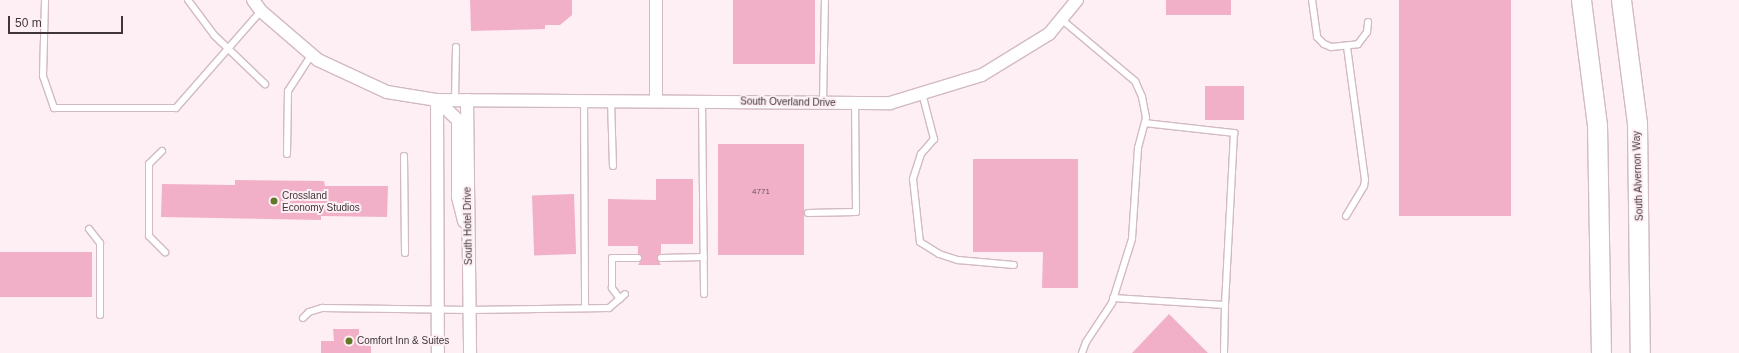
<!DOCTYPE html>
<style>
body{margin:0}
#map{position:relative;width:1739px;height:353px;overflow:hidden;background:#feeff4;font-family:Arial,sans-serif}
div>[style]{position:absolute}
.building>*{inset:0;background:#f2b0c8;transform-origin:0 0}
.roads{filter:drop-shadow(1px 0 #d2bac2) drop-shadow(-1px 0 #d2bac2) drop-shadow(0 1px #d2bac2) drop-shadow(0 -1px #d2bac2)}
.lane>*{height:6px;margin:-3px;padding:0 3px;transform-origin:3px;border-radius:3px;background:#fff}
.street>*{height:12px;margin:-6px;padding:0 6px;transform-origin:6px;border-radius:6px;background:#fff}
.primary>*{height:19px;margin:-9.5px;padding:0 9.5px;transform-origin:9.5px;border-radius:9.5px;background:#fff}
.dots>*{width:11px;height:11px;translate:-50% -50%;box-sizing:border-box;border:2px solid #feeff4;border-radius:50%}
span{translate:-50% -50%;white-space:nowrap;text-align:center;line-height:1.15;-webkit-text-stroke:4px #feeff4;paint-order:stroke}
.number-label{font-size:8px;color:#6c545d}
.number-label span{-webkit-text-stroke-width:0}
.street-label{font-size:10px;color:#403639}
.poi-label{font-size:10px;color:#403639}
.left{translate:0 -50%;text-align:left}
.scale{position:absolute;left:8px;top:16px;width:115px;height:18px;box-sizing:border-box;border:2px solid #403639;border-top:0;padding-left:5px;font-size:12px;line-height:14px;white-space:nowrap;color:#403639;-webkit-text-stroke:3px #feeff4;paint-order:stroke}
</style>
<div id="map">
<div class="building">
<div style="clip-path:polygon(470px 0,572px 0,572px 15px,560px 25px,545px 25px,545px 29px,471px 31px)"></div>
<div style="left:733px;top:0;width:82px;height:64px"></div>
<div style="left:1166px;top:0;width:65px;height:15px"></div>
<div style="left:1399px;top:0;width:112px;height:216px"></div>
<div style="left:1205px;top:86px;width:39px;height:34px"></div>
<div style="left:804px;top:144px;width:111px;height:86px;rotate:90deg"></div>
<div style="clip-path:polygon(973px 159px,1078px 159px,1078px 288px,1042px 288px,1043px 252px,973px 252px)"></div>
<div style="clip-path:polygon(656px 179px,693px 179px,693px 244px,661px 244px,661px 253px,657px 258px,661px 265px,638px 265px,642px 258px,638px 254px,638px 246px,608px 246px,608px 199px,656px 200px)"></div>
<div style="clip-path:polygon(235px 180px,324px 181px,325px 186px,388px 186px,387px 217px,321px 216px,321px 220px,161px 217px,162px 184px,235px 185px)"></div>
<div style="left:574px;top:194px;width:60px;height:42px;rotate:88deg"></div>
<div style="left:0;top:252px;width:92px;height:45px"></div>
<div style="clip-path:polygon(1169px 314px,1208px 353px,1132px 353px)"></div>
<div style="clip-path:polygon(333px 329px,359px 329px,359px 338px,371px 338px,371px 353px,321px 353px,321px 341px,334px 341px)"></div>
</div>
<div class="roads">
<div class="lane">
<div style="left:45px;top:0;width:76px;rotate:91.5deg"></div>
<div style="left:43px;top:76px;width:34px;rotate:71deg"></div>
<div style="left:54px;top:108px;width:122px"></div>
<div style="left:176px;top:108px;width:129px;rotate:-48.8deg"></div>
<div style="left:188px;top:0;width:44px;rotate:53.4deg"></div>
<div style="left:214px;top:35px;width:71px;rotate:43.9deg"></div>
<div style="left:1312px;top:0;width:37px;rotate:82deg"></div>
<div style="left:1317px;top:37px;width:10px;rotate:45deg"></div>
<div style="left:1324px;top:44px;width:8px;rotate:23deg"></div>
<div style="left:1331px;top:47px;width:27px;rotate:-6deg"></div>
<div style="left:1358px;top:44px;width:15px;rotate:-53deg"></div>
<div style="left:1367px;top:32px;width:10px;rotate:-84deg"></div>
<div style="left:1061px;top:19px;width:97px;rotate:40deg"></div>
<div style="left:1135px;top:81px;width:17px;rotate:66deg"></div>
<div style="left:1142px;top:97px;width:21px;rotate:79deg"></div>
<div style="left:1146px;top:118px;width:31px;rotate:105deg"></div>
<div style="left:1138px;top:148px;width:91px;rotate:93.8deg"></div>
<div style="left:1132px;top:239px;width:67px;rotate:107.4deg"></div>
<div style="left:1112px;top:303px;width:47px;rotate:123.7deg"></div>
<div style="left:1086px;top:342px;width:12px;rotate:110deg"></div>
<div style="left:922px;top:93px;width:48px;rotate:75.4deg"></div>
<div style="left:934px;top:139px;width:20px;rotate:131deg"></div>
<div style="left:921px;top:154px;width:26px;rotate:108deg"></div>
<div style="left:913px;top:179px;width:63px;rotate:83.7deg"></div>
<div style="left:920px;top:242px;width:22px;rotate:32deg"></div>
<div style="left:939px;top:254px;width:20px;rotate:18deg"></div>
<div style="left:958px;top:260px;width:56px;rotate:5.1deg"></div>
<div style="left:455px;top:100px;width:53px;rotate:-88.9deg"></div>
<div style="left:584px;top:100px;width:208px;rotate:89.7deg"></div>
<div style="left:611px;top:100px;width:66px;rotate:88.3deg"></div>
<div style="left:702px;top:100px;width:194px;rotate:89.4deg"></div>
<div style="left:823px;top:102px;width:102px;rotate:-88.9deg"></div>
<div style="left:1145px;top:123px;width:90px;rotate:6.4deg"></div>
<div style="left:1234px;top:133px;width:172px;rotate:93deg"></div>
<div style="left:162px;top:151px;width:18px;rotate:135deg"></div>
<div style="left:149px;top:164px;width:72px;rotate:90deg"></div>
<div style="left:149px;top:236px;width:23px;rotate:45deg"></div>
<div style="left:287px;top:154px;width:63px;rotate:-89.1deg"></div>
<div style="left:288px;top:91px;width:44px;rotate:-57deg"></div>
<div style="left:404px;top:156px;width:97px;rotate:89.4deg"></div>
<div style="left:808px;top:213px;width:48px;rotate:-1.2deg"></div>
<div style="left:856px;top:212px;width:109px;rotate:-90.5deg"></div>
<div style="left:1346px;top:216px;width:35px;rotate:-59deg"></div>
<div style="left:1364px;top:186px;width:6px;rotate:-81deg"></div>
<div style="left:1365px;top:180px;width:135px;rotate:-97.7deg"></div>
<div style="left:89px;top:229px;width:18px;rotate:52deg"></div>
<div style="left:100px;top:243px;width:72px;rotate:90deg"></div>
<div style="left:661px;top:258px;width:43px;rotate:-1.3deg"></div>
<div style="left:1113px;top:298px;width:112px;rotate:3.6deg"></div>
<div style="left:1225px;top:305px;width:48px;rotate:91.2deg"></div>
<div style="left:620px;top:299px;width:14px;rotate:-126deg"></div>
<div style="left:612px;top:288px;width:30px;rotate:-90deg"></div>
<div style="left:612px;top:258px;width:26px"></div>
<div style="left:303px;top:318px;width:8px;rotate:-45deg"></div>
<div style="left:309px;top:312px;width:14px;rotate:-17deg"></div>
<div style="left:322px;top:308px;width:147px;rotate:0.8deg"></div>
<div style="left:469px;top:310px;width:140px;rotate:-0.8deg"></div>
<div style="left:609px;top:308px;width:21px;rotate:-41deg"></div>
</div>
<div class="street">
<div style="left:253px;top:0;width:14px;rotate:54deg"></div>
<div style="left:261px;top:11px;width:75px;rotate:40.7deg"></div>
<div style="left:318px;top:60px;width:76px;rotate:24.9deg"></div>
<div style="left:387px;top:92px;width:51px;rotate:9.1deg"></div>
<div style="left:437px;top:100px;width:453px;rotate:0.4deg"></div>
<div style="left:890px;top:103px;width:96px;rotate:-16.9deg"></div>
<div style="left:982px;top:75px;width:79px;rotate:-31.5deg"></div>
<div style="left:1049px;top:34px;width:44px;rotate:-50.5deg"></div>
<div style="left:656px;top:0;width:100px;rotate:90deg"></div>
<div style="left:437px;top:100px;width:253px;rotate:89.8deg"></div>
<div style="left:437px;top:100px;width:29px;rotate:44deg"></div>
<div style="left:458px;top:120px;width:77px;rotate:90deg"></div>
<div style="left:458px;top:197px;width:25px;rotate:76deg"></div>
<div style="left:467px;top:100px;width:253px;rotate:89.3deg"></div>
</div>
<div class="primary">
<div style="left:1581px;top:0;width:126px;rotate:82.7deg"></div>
<div style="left:1597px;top:125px;width:228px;rotate:89deg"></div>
<div style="left:1621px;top:0;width:124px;rotate:82.6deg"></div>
<div style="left:1637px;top:123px;width:230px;rotate:89.3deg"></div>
</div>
</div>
<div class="dots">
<div style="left:274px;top:201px;background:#627828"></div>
<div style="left:349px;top:341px;background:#627828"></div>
</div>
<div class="number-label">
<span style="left:761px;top:192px">4771</span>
</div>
<div class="street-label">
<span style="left:788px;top:102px;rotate:1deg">South Overland Drive</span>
<span style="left:1638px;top:176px;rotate:-92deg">South Alvernon Way</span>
<span style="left:468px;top:226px;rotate:-91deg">South Hotel Drive</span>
</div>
<div class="poi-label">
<span class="left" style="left:282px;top:201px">Crossland<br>Economy Studios</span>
<span class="left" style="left:357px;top:341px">Comfort Inn &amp; Suites</span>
</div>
<div class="scale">50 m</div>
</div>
